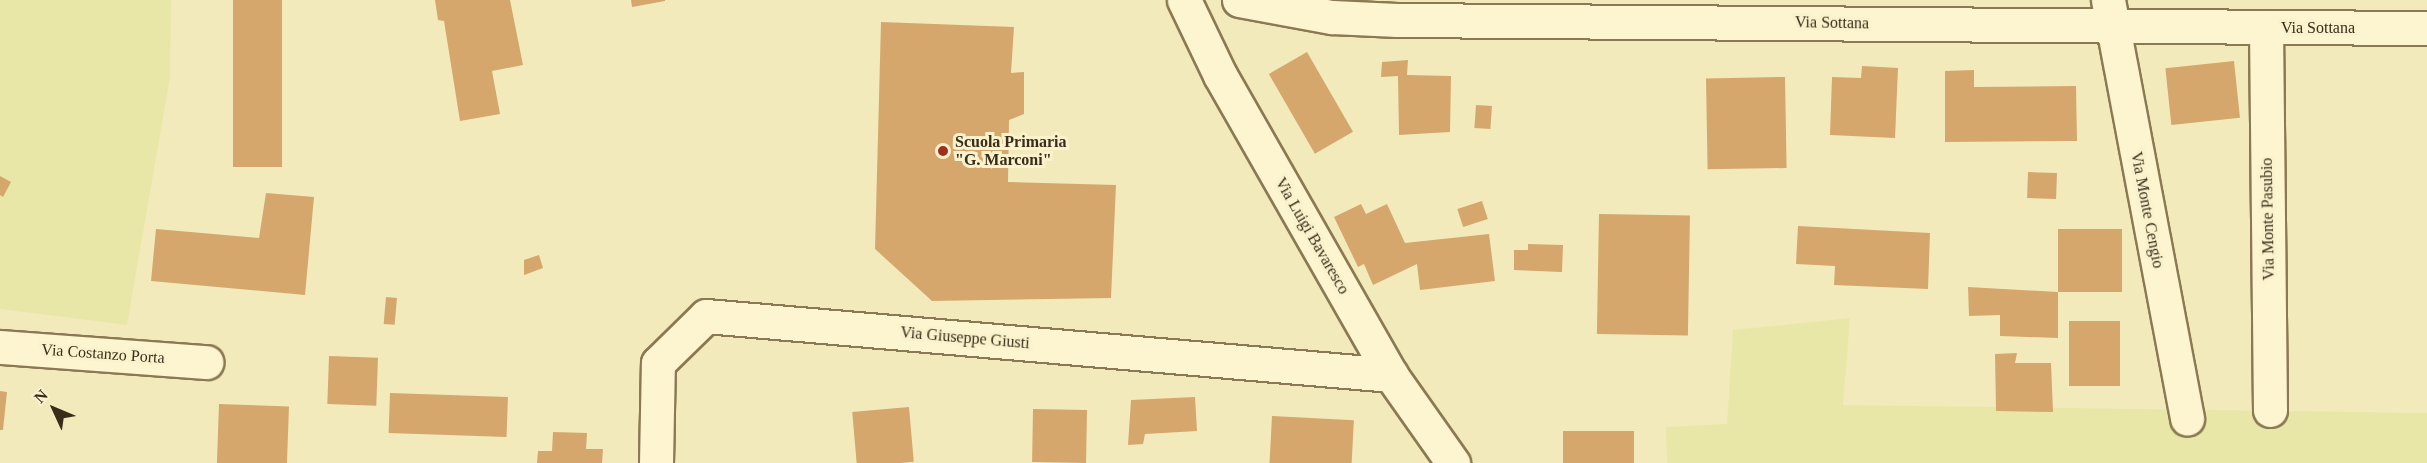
<!DOCTYPE html>
<style>
body{margin:0}
#map{position:relative;width:2427px;height:463px;overflow:hidden;background:#f2eabb;font-family:"Times New Roman",serif}
div>[style]{position:absolute}
.farmland>*{inset:0;background:#e9e7a8}
.building>*{inset:0;background:#d5a76d;transform-origin:0 0}
.roads{filter:drop-shadow(2px 0 #8b7953) drop-shadow(-2px 0 #8b7953) drop-shadow(0 2px #8b7953) drop-shadow(0 -2px #8b7953)}
.minor>*{height:33px;margin:-16.5px;padding:0 16.5px;transform-origin:16.5px;border-radius:16.5px;background:#fcf5cf}
.dots>*{width:16px;height:16px;translate:-50% -50%;box-sizing:border-box;border:3px solid #f9f2cc;border-radius:50%}
span{translate:-50% -50%;white-space:nowrap;text-align:center;line-height:1.15;-webkit-text-stroke:6px #f9f2cc;paint-order:stroke}
.street-label{font-size:16px;color:#392d1a}
.poi-label{font-size:16px;color:#392d1a;font-weight:700}
.left{translate:0 -50%;text-align:left}
.north{position:absolute;left:24px;top:379px;width:60px;height:60px;-webkit-text-stroke:4px #f9f2cc;paint-order:stroke;rotate:314deg;font-size:16px;font-weight:700;line-height:24px;text-align:center;color:#392d1a}
.north::after{content:'';display:block;margin:auto;width:21px;height:27px;background:#392d1a;clip-path:polygon(50% 0,100% 100%,50% 72%,0 100%)}
</style>
<div id="map">
<div class="farmland">
<div style="clip-path:polygon(0 0,171px 0,170px 77px,127px 325px,0 309px)"></div>
<div style="clip-path:polygon(1850px 318px,1843px 405px,2427px 413px,2427px 463px,1667px 463px,1666px 427px,1727px 424px,1733px 330px)"></div>
</div>
<div class="building">
<div style="left:233px;top:0;width:49px;height:167px"></div>
<div style="clip-path:polygon(435px 0,510px 0,523px 65px,492px 71px,500px 114px,460px 121px,444px 21px,438px 20px)"></div>
<div style="clip-path:polygon(631px 0,665px 0,665px 1px,632px 7px)"></div>
<div style="clip-path:polygon(881px 22px,1014px 27px,1011px 73px,1024px 72px,1024px 114px,1009px 120px,1008px 182px,1116px 185px,1111px 298px,932px 301px,875px 249px)"></div>
<div style="left:1307px;top:52px;width:92px;height:44px;rotate:60deg"></div>
<div style="clip-path:polygon(1408px 60px,1407px 75px,1451px 76px,1450px 132px,1399px 135px,1398px 76px,1381px 77px,1382px 62px)"></div>
<div style="left:2234px;top:61px;width:57px;height:69px;rotate:84deg"></div>
<div style="clip-path:polygon(1862px 66px,1898px 68px,1895px 138px,1830px 135px,1832px 77px,1861px 78px)"></div>
<div style="clip-path:polygon(1974px 70px,1974px 87px,2076px 86px,2077px 141px,1945px 142px,1945px 71px)"></div>
<div style="left:1785px;top:77px;width:91px;height:79px;rotate:89deg"></div>
<div style="left:1476px;top:105px;width:16px;height:23px;rotate:4deg"></div>
<div style="left:2028px;top:172px;width:29px;height:26px;rotate:2deg"></div>
<div style="clip-path:polygon(0 176px,11px 182px,3px 197px,0 195px)"></div>
<div style="clip-path:polygon(266px 193px,314px 197px,305px 295px,151px 281px,156px 229px,259px 238px)"></div>
<div style="left:1482px;top:201px;width:19px;height:26px;rotate:72deg"></div>
<div style="clip-path:polygon(1361px 204px,1366px 214px,1387px 204px,1405px 243px,1489px 234px,1495px 281px,1420px 290px,1417px 264px,1373px 285px,1364px 264px,1358px 267px,1334px 217px)"></div>
<div style="left:1599px;top:214px;width:91px;height:120px;rotate:1deg"></div>
<div style="clip-path:polygon(1798px 226px,1930px 233px,1928px 289px,1834px 285px,1835px 266px,1796px 264px)"></div>
<div style="left:2058px;top:229px;width:64px;height:63px"></div>
<div style="clip-path:polygon(1528px 244px,1563px 245px,1562px 272px,1514px 270px,1514px 250px,1528px 250px)"></div>
<div style="clip-path:polygon(539px 255px,543px 268px,524px 275px,524px 260px)"></div>
<div style="clip-path:polygon(1968px 287px,2058px 292px,2058px 338px,2000px 336px,2000px 315px,1969px 316px)"></div>
<div style="left:386px;top:297px;width:11px;height:27px;rotate:5deg"></div>
<div style="left:2069px;top:321px;width:51px;height:65px"></div>
<div style="clip-path:polygon(2017px 353px,2015px 363px,2051px 363px,2053px 412px,1996px 411px,1995px 354px)"></div>
<div style="left:329px;top:356px;width:49px;height:48px;rotate:2deg"></div>
<div style="clip-path:polygon(0 391px,7px 392px,3px 430px,0 430px)"></div>
<div style="left:390px;top:393px;width:118px;height:40px;rotate:2deg"></div>
<div style="clip-path:polygon(1195px 397px,1197px 431px,1145px 434px,1143px 444px,1128px 445px,1131px 400px)"></div>
<div style="left:219px;top:404px;width:70px;height:59px;rotate:2deg"></div>
<div style="left:909px;top:407px;width:55px;height:57px;rotate:85deg"></div>
<div style="left:1087px;top:410px;width:53px;height:54px;rotate:91deg"></div>
<div style="left:1272px;top:416px;width:82px;height:47px;rotate:3deg"></div>
<div style="left:1563px;top:431px;width:71px;height:32px"></div>
<div style="clip-path:polygon(553px 432px,587px 433px,586px 449px,603px 449px,602px 463px,537px 463px,538px 451px,552px 451px)"></div>
</div>
<div class="roads">
<div class="minor">
<div style="left:1184px;top:0;width:83px;rotate:64.4deg"></div>
<div style="left:1220px;top:75px;width:345px;rotate:60.3deg"></div>
<div style="left:1391px;top:375px;width:108px;rotate:54.8deg"></div>
<div style="left:1239px;top:0;width:95px;rotate:10.4deg"></div>
<div style="left:1332px;top:17px;width:65px;rotate:2.6deg"></div>
<div style="left:1397px;top:20px;width:1030px;rotate:0.45deg"></div>
<div style="left:2108px;top:0;width:426px;rotate:79.3deg"></div>
<div style="left:2266px;top:28px;width:382px;rotate:89.4deg"></div>
<div style="left:0;top:347px;width:207px;rotate:4.2deg"></div>
<div style="left:656px;top:463px;width:100px;rotate:-88.9deg"></div>
<div style="left:658px;top:363px;width:67px;rotate:-44.4deg"></div>
<div style="left:706px;top:316px;width:688px;rotate:4.92deg"></div>
</div>
</div>
<div class="dots">
<div style="left:943px;top:151px;background:#a12f1d"></div>
</div>
<div class="street-label">
<span style="left:1832px;top:23px;rotate:1deg">Via Sottana</span>
<span style="left:2318px;top:28px">Via Sottana</span>
<span style="left:2147px;top:210px;rotate:79deg">Via Monte Cengio</span>
<span style="left:2268px;top:219px;rotate:-91deg">Via Monte Pasubio</span>
<span style="left:1312px;top:236px;rotate:60deg">Via Luigi Bavaresco</span>
<span style="left:965px;top:338px;rotate:5deg">Via Giuseppe Giusti</span>
<span style="left:103px;top:354px;rotate:4deg">Via Costanzo Porta</span>
</div>
<div class="poi-label">
<span class="left" style="left:955px;top:151px">Scuola Primaria<br>"G. Marconi"</span>
</div>
<div class="north">N</div>
</div>
